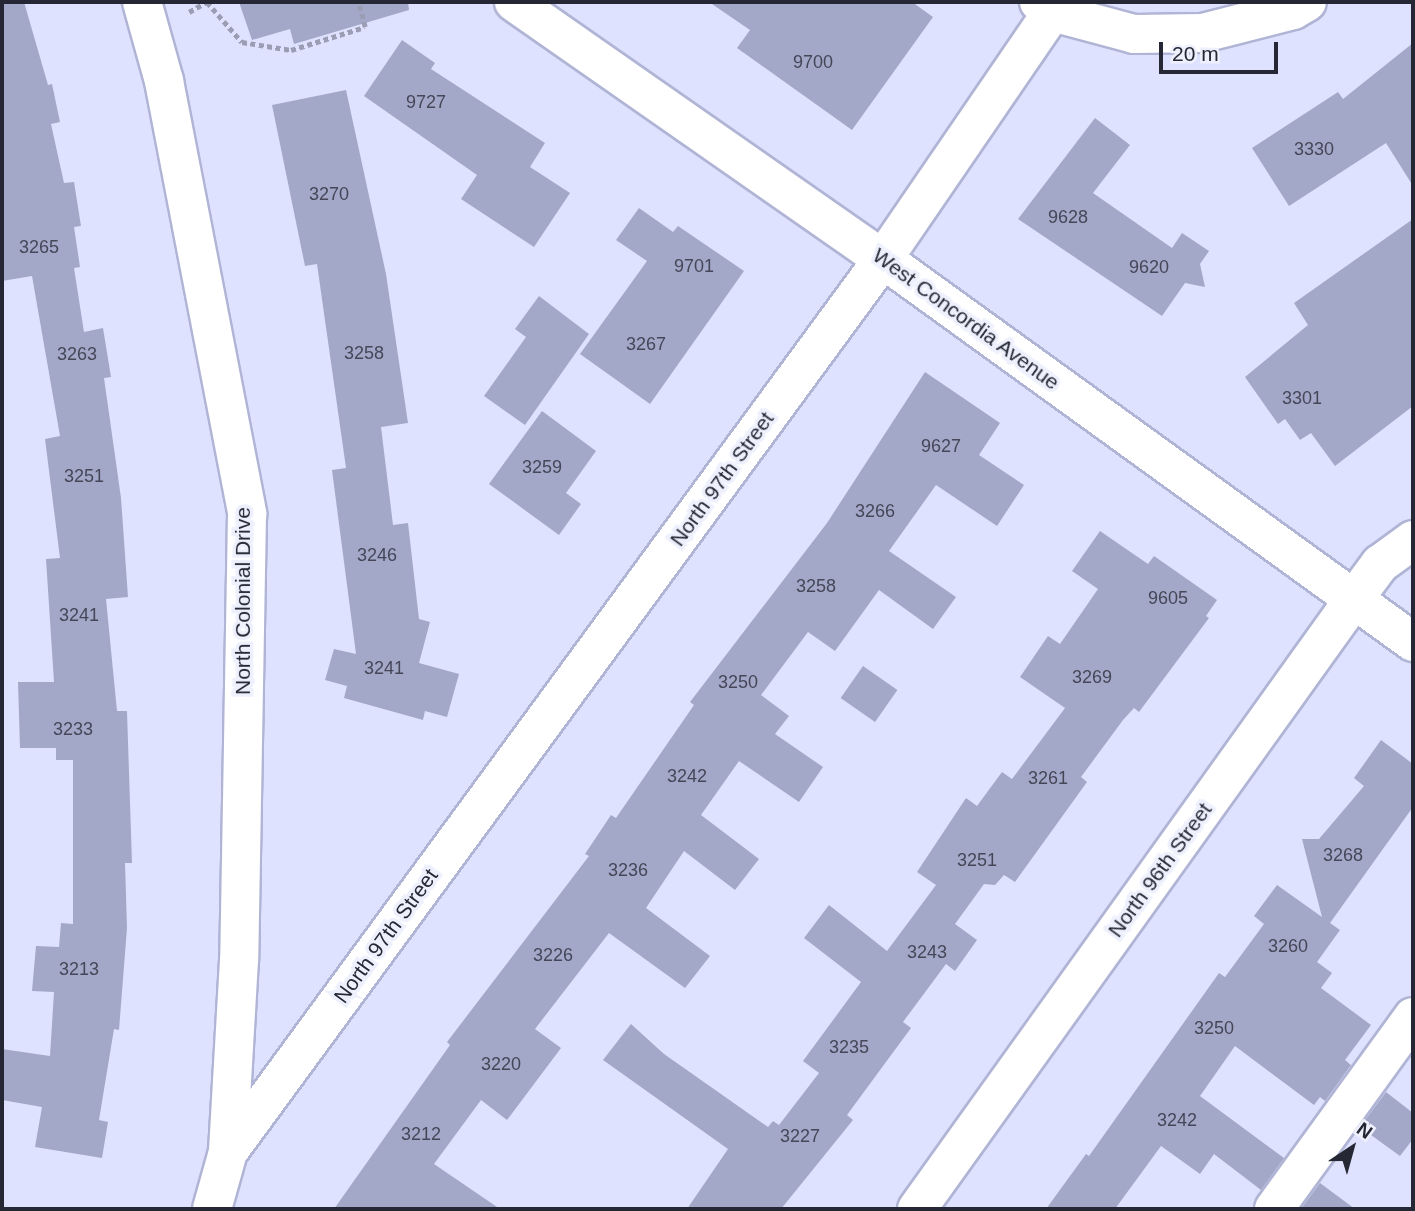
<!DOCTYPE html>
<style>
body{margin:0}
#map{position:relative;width:1415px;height:1211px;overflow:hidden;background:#dfe2fe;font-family:Helvetica,sans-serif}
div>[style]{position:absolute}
.building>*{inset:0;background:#a4a8c8;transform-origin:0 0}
.path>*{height:4.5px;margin-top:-2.25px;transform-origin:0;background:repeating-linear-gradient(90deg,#9a9db3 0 5px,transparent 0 8.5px)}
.roads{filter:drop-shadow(2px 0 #b0b4d5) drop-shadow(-2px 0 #b0b4d5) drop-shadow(0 2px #b0b4d5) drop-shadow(0 -2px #b0b4d5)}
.minor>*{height:38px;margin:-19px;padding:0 19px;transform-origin:19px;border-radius:19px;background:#fff}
span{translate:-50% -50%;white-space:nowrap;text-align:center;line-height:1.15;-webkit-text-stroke:7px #eef0fe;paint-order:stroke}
.number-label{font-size:18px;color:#454759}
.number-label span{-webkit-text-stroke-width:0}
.street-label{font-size:21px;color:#252734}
.frame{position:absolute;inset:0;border:4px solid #252734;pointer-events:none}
.north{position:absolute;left:1317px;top:1113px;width:70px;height:70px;-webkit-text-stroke:5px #eef0fe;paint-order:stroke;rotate:36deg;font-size:19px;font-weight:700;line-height:28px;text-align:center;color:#252734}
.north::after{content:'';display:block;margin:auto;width:24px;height:32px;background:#252734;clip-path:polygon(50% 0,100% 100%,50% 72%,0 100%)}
.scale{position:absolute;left:1159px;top:42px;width:119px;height:32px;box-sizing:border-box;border:4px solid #252734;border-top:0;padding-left:9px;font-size:21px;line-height:24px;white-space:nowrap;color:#252734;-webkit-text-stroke:5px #eef0fe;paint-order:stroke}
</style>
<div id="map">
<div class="building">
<div style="clip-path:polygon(2px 2px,24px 2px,48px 85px,52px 84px,60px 122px,51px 124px,64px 183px,74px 182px,81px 226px,74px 227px,80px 267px,74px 268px,84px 332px,103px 328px,111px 377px,104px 378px,121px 498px,128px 597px,106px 599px,117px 711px,127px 711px,132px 863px,125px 863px,127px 928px,119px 1030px,114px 1029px,99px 1120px,108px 1122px,102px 1158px,35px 1147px,42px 1107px,2px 1100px,2px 1049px,50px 1056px,54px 992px,32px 991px,36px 946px,59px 947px,61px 923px,73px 924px,73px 760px,56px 760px,56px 748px,20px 748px,18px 682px,54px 682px,46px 559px,60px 558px,45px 439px,60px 436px,32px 276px,2px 281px)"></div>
<div style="clip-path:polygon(239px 2px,408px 2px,409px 10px,294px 44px,290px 29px,252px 40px)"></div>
<div style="clip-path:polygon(709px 2px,912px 2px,933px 17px,852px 130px,737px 48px,750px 30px)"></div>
<div style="clip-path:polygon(402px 40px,435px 63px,431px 69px,545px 143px,530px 167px,570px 193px,534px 247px,461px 199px,477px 175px,364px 96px)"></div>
<div style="clip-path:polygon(1413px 43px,1413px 186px,1386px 143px,1289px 206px,1252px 148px,1338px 92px,1343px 99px)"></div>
<div style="clip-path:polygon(346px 90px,386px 274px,408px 423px,381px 427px,393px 525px,408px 523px,419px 619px,430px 622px,419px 663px,459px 674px,447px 717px,425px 711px,423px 720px,344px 698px,347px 686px,325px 680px,334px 649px,356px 654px,332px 470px,346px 468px,317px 264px,305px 266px,272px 105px)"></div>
<div style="clip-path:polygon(1095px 118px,1130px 145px,1093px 193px,1172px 248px,1182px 233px,1209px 251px,1200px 264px,1205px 287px,1185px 283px,1162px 316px,1018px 219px)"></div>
<div style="clip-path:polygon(639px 208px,673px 232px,678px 226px,744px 271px,650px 404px,580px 354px,647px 261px,616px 240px)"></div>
<div style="clip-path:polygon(1413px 219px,1413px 406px,1335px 466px,1311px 433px,1300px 440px,1285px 419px,1278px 424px,1245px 377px,1308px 325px,1294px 303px)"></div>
<div style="clip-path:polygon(539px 296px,589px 334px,525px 425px,484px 396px,526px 337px,515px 329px)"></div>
<div style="clip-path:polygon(925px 372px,1000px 423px,979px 455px,1024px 485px,997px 526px,936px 485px,889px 551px,956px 597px,933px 629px,879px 590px,835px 651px,808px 632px,761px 695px,789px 716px,775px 734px,823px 767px,799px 802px,739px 761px,701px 815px,759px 859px,735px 890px,684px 851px,646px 908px,710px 956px,685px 988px,609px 933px,535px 1029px,561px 1048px,507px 1120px,481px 1100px,434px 1164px,500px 1209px,334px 1209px,450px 1045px,447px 1042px,589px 856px,585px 854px,611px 815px,616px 818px,694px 705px,690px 702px,827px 523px)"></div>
<div style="clip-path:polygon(542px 411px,596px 451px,566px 493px,581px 504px,559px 535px,489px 484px)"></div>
<div style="clip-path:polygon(1100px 531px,1148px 564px,1154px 556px,1217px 600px,1206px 616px,1209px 618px,1139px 712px,1134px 708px,1123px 720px,1081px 777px,1087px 782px,1015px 882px,1004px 875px,995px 885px,984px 884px,955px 924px,977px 940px,955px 971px,946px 964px,903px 1022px,911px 1028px,847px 1115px,853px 1120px,781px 1209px,687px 1209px,728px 1149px,603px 1060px,631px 1024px,664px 1054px,768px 1127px,773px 1121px,779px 1125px,819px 1073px,803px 1061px,861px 982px,804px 938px,829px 905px,887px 951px,936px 885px,917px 872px,966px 798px,977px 806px,1002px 772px,1012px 779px,1065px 708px,1020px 677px,1048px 636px,1060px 644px,1098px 589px,1072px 571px)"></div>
<div style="left:863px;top:666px;width:42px;height:39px;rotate:35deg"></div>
<div style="clip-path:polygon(1381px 740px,1413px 764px,1413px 807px,1330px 923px,1340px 930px,1317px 962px,1332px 973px,1321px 988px,1371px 1025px,1345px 1060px,1351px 1065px,1325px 1101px,1320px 1097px,1314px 1105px,1235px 1046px,1200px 1096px,1284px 1158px,1261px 1190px,1214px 1154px,1200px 1174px,1161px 1146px,1115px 1209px,1046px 1209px,1086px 1154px,1089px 1156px,1219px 973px,1225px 977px,1264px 924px,1254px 916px,1277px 885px,1322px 917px,1302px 839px,1319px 839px,1364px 786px,1354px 778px)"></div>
<div style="clip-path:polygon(1386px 1092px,1413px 1113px,1413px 1139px,1400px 1156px,1360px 1127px)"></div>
<div style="clip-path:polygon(1320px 1183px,1355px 1209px,1301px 1209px)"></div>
</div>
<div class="path">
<div style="left:207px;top:2px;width:53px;rotate:48.8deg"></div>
<div style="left:242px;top:42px;width:50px;rotate:9.3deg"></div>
<div style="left:291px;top:50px;width:77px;rotate:-17.3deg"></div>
<div style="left:365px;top:27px;width:24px;rotate:-105deg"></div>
<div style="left:189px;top:12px;width:20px;rotate:-30deg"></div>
</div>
<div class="roads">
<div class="minor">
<div style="left:142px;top:2px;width:82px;rotate:74.4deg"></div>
<div style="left:164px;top:81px;width:441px;rotate:79.1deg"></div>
<div style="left:247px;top:514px;width:446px;rotate:91deg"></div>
<div style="left:239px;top:960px;width:192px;rotate:93.3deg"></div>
<div style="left:228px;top:1152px;width:59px;rotate:105.7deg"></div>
<div style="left:514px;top:2px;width:450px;rotate:34.9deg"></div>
<div style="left:883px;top:259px;width:654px;rotate:35.85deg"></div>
<div style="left:1039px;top:2px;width:16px;rotate:38deg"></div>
<div style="left:1052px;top:12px;width:85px;rotate:15deg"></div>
<div style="left:1134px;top:34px;width:69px;rotate:-0.8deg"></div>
<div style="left:1203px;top:33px;width:93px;rotate:-14.3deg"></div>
<div style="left:1293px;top:10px;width:16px;rotate:-30deg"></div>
<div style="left:228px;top:1152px;width:1107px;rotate:-53.74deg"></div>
<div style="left:883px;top:259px;width:299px;rotate:-55.6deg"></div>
<div style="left:917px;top:1209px;width:750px;rotate:-54.38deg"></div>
<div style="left:1354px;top:599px;width:44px;rotate:-53.4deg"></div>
<div style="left:1380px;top:564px;width:41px;rotate:-36deg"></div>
<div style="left:1274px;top:1209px;width:237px;rotate:-54.1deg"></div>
</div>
</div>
<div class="number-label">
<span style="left:813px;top:62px">9700</span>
<span style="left:426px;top:102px">9727</span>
<span style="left:1314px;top:149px">3330</span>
<span style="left:329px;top:194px">3270</span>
<span style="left:1068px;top:217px">9628</span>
<span style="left:39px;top:247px">3265</span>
<span style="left:694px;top:266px">9701</span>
<span style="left:1149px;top:267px">9620</span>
<span style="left:646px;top:344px">3267</span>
<span style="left:364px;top:353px">3258</span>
<span style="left:77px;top:354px">3263</span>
<span style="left:1302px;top:398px">3301</span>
<span style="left:941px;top:446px">9627</span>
<span style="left:542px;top:467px">3259</span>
<span style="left:84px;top:476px">3251</span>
<span style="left:875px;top:511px">3266</span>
<span style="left:377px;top:555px">3246</span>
<span style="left:816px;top:586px">3258</span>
<span style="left:1168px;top:598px">9605</span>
<span style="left:79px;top:615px">3241</span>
<span style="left:384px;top:668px">3241</span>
<span style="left:1092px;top:677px">3269</span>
<span style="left:738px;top:682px">3250</span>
<span style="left:73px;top:729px">3233</span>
<span style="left:687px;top:776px">3242</span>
<span style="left:1048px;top:778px">3261</span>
<span style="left:1343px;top:855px">3268</span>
<span style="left:977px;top:860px">3251</span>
<span style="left:628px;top:870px">3236</span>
<span style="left:1288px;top:946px">3260</span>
<span style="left:927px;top:952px">3243</span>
<span style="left:553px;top:955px">3226</span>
<span style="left:79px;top:969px">3213</span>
<span style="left:1214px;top:1028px">3250</span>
<span style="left:849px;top:1047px">3235</span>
<span style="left:501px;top:1064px">3220</span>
<span style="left:1177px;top:1120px">3242</span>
<span style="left:421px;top:1134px">3212</span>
<span style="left:800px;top:1136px">3227</span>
</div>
<div class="street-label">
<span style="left:966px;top:319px;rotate:36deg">West Concordia Avenue</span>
<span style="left:722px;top:479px;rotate:-54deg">North 97th Street</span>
<span style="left:243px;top:601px;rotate:-90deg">North Colonial Drive</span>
<span style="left:1160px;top:870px;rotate:-54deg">North 96th Street</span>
<span style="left:386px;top:936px;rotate:-54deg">North 97th Street</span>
</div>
<div class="frame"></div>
<div class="north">N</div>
<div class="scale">20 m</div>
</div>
